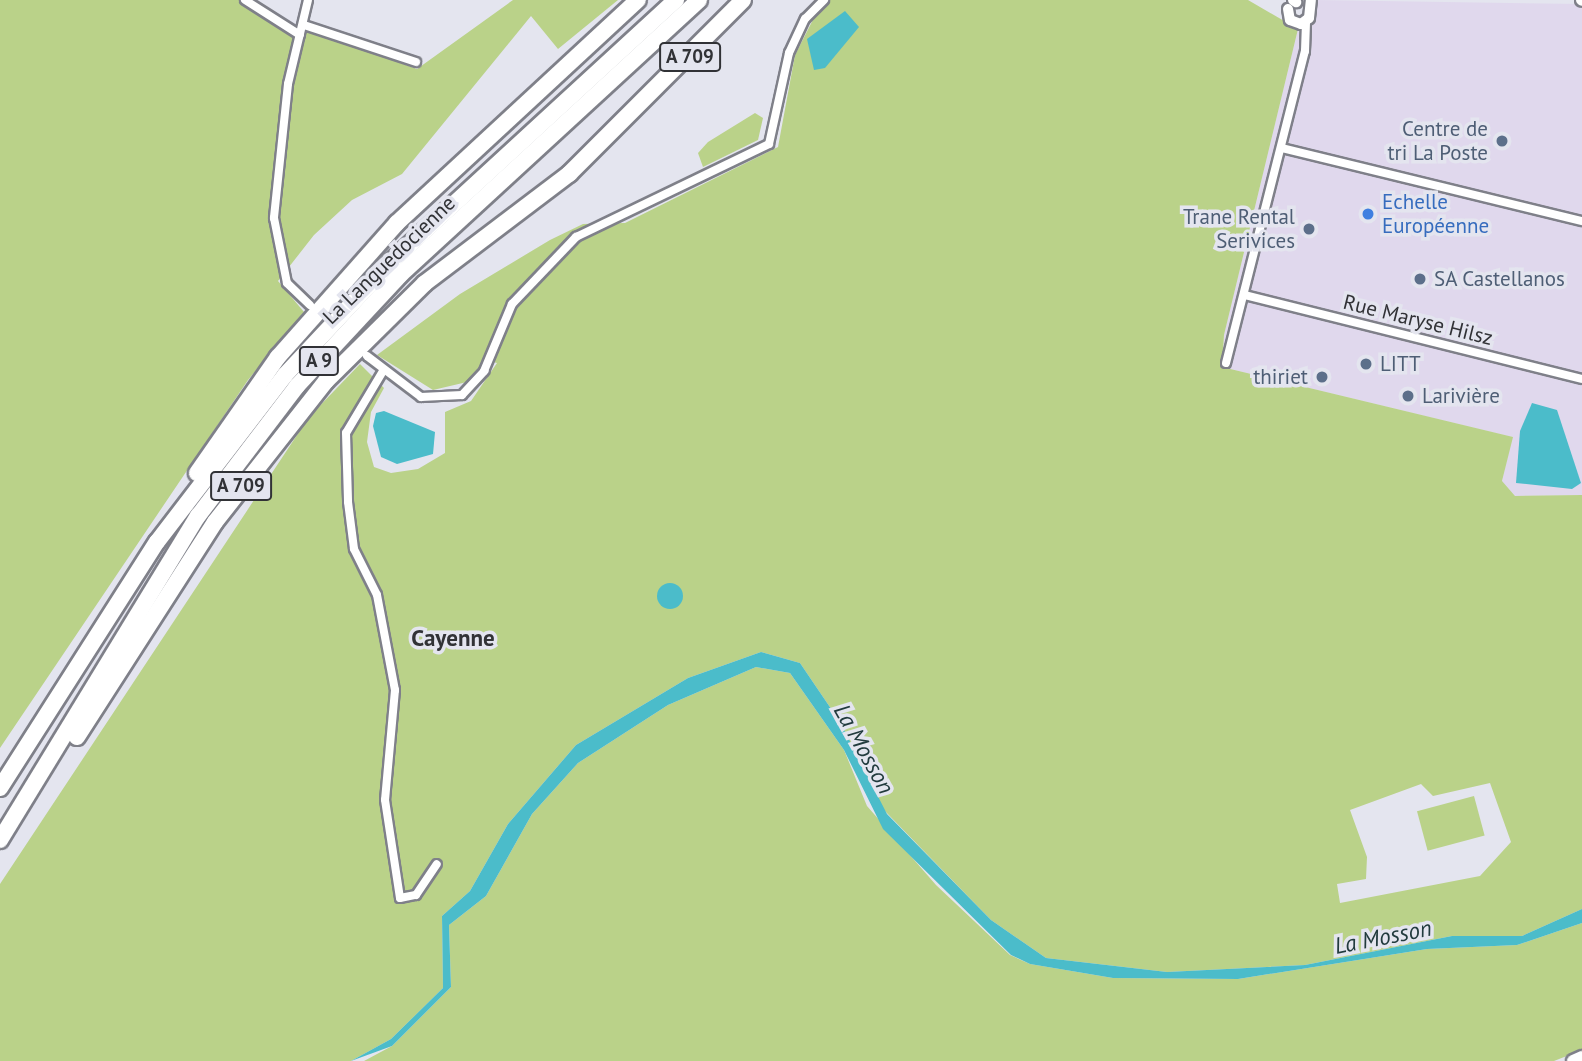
<!DOCTYPE html>
<meta charset="utf-8">
<style>
body{margin:0}
#map{position:relative;width:1582px;height:1061px;overflow:hidden;background:#e4e5ef;font-family:"PT Sans",sans-serif}
div>[style]{position:absolute}
.industrial>*{inset:0;background:#e0d8ed}
.green>*{inset:0;background:#bad289;transform-origin:0 0}
.water>*{inset:0;background:#4bbcca}
.round{border-radius:50%}
.roads{filter:drop-shadow(2px 0 #7f8089) drop-shadow(-2px 0 #7f8089) drop-shadow(0 2px #7f8089) drop-shadow(0 -2px #7f8089)}
.minor>*{height:8px;margin:-4px;padding:0 4px;transform-origin:4px;border-radius:4px;background:#fff}
.tertiary>*{height:10px;margin:-5px;padding:0 5px;transform-origin:5px;border-radius:5px;background:#fff}
.primary>*{height:12px;margin:-6px;padding:0 6px;transform-origin:6px;border-radius:6px;background:#fff}
.motorway>*{height:16px;margin:-8px;padding:0 8px;transform-origin:8px;border-radius:8px;background:#fff}
.dots>*{width:19px;height:19px;translate:-50% -50%;box-sizing:border-box;border:4px solid #e4e5ef;border-radius:50%}
span{translate:-50% -50%;white-space:nowrap;text-align:center;line-height:1.15;-webkit-text-stroke:7px #e4e5ef;paint-order:stroke}
.shield-label span{padding:2px 5px;background:#e4e5ef;border:2px solid;border-radius:5px;-webkit-text-stroke-width:0}
.shield-label{font-size:19px;color:#313236;font-weight:700}
.service-label{font-size:21px;color:#4e5e75}
.right{translate:-100% -50%;text-align:right}
.left{translate:0 -50%;text-align:left}
.shop-label{font-size:21px;color:#366cbe}
.street-label{font-size:21px;color:#313236}
.neighbourhood-label{font-size:23px;color:#313236;font-weight:700}
.water-label{font-size:23px;color:#223b3e;font-style:italic}
</style>
<div id="map">
<div class="industrial">
<div style="clip-path:polygon(1315px 0,1582px 4px,1582px 495px,1515px 496px,1502px 482px,1512px 437px,1222px 367px,1224px 335px,1298px 29px,1309px 30px)"></div>
</div>
<div class="green">
<div style="clip-path:polygon(0 0,241px 0,287px 34px,307px 30px,417px 69px,513px 0,618px 0,558px 49px,531px 16px,402px 174px,352px 200px,314px 235px,278px 281px,304px 312px,248px 380px,0 748px)"></div>
<div style="clip-path:polygon(evenodd,823px 0,1248px 0,1298px 29px,1224px 335px,1222px 367px,1513px 437px,1502px 481px,1515px 496px,1582px 495px,1582px 909px,1522px 936px,1452px 936px,1305px 965px,1167px 972px,1046px 958px,991px 920px,881px 807px,840px 722px,800px 663px,761px 652px,688px 678px,576px 745px,508px 824px,470px 891px,442px 916px,443px 988px,391px 1039px,351px 1061px,0 1061px,0 884px,309px 417px,360px 364px,384px 388px,371px 412px,367px 442px,374px 467px,391px 473px,418px 469px,445px 453px,445px 412px,471px 401px,497px 363px,485px 360px,467px 382px,433px 390px,377px 355px,460px 294px,550px 240px,583px 224px,625px 223px,778px 147px,795px 55px,823px 0,1490px 783px,1511px 842px,1480px 876px,1340px 903px,1337px 884px,1366px 879px,1367px 857px,1350px 810px,1421px 784px,1433px 796px,1490px 783px)"></div>
<div style="clip-path:polygon(755px 113px,763px 118px,758px 140px,703px 167px,698px 153px,708px 142px)"></div>
<div style="clip-path:polygon(756px 667px,790px 673px,844px 750px,867px 806px,936px 885px,1010px 955px,1030px 964px,1113px 978px,1238px 979px,1427px 949px,1517px 945px,1582px 923px,1582px 1050px,1554px 1061px,364px 1061px,392px 1046px,451px 987px,449px 925px,486px 896px,532px 814px,578px 763px,668px 705px)"></div>
<div style="left:1474px;top:796px;width:41px;height:59px;rotate:75deg"></div>
</div>
<div class="water">
<div style="clip-path:polygon(845px 11px,859px 27px,825px 68px,814px 70px,807px 39px)"></div>
<div style="clip-path:polygon(1532px 403px,1557px 410px,1581px 483px,1572px 489px,1516px 483px,1520px 431px)"></div>
<div style="clip-path:polygon(384px 411px,435px 432px,433px 454px,397px 464px,381px 457px,373px 426px,376px 413px)"></div>
<div class="round" style="left:657px;top:583px;width:26px;height:26px"></div>
<div style="clip-path:polygon(761px 652px,800px 663px,840px 722px,887px 814px,991px 920px,1046px 958px,1167px 972px,1305px 965px,1452px 936px,1522px 936px,1582px 909px,1582px 923px,1517px 945px,1427px 949px,1238px 979px,1113px 978px,1030px 964px,1011px 955px,883px 829px,844px 750px,790px 673px,756px 667px,668px 705px,578px 763px,532px 814px,486px 896px,449px 925px,451px 987px,392px 1046px,351px 1061px,391px 1039px,443px 988px,442px 916px,470px 891px,508px 824px,576px 745px,688px 678px)"></div>
</div>
<div class="roads">
<div class="minor">
<div style="left:245px;top:0;width:65px;rotate:32.5deg"></div>
<div style="left:308px;top:0;width:86px;rotate:103.4deg"></div>
<div style="left:288px;top:84px;width:135px;rotate:96deg"></div>
<div style="left:274px;top:218px;width:66px;rotate:78.7deg"></div>
<div style="left:287px;top:283px;width:32px;rotate:44deg"></div>
<div style="left:304px;top:25px;width:118px;rotate:18.3deg"></div>
<div style="left:1282px;top:148px;width:309px;rotate:13.7deg"></div>
<div style="left:1245px;top:295px;width:347px;rotate:14deg"></div>
<div style="left:367px;top:356px;width:68px;rotate:37.2deg"></div>
<div style="left:421px;top:397px;width:41px;rotate:-2.8deg"></div>
<div style="left:462px;top:395px;width:33px;rotate:-47deg"></div>
<div style="left:484px;top:371px;width:73px;rotate:-67.3deg"></div>
<div style="left:512px;top:304px;width:93px;rotate:-46.3deg"></div>
<div style="left:576px;top:237px;width:214px;rotate:-25.7deg"></div>
<div style="left:769px;top:144px;width:93px;rotate:-77.6deg"></div>
<div style="left:789px;top:53px;width:38px;rotate:-65deg"></div>
<div style="left:805px;top:19px;width:27px;rotate:-45deg"></div>
<div style="left:1226px;top:363px;width:322px;rotate:-75.8deg"></div>
<div style="left:1305px;top:51px;width:29px;rotate:-88deg"></div>
<div style="left:383px;top:371px;width:72px;rotate:120.8deg"></div>
<div style="left:346px;top:433px;width:69px;rotate:88.3deg"></div>
<div style="left:348px;top:502px;width:47px;rotate:82.7deg"></div>
<div style="left:354px;top:549px;width:51px;rotate:63.4deg"></div>
<div style="left:377px;top:595px;width:97px;rotate:79.3deg"></div>
<div style="left:395px;top:690px;width:110px;rotate:95.2deg"></div>
<div style="left:385px;top:800px;width:99px;rotate:81.3deg"></div>
<div style="left:400px;top:898px;width:16px;rotate:-11deg"></div>
<div style="left:416px;top:895px;width:37px;rotate:-56deg"></div>
</div>
<div class="tertiary">
<div style="left:1293px;top:0;width:4px;rotate:34deg"></div>
<div style="left:1581px;top:0;width:1px;rotate:45deg"></div>
<div style="left:1288px;top:9px;width:11px;rotate:80deg"></div>
<div style="left:1290px;top:20px;width:12px;rotate:20deg"></div>
<div style="left:1301px;top:24px;width:10px;rotate:-37deg"></div>
<div style="left:1309px;top:18px;width:18px;rotate:-84deg"></div>
</div>
<div class="primary">
<div style="left:1573px;top:1061px;width:10px;rotate:-24deg"></div>
</div>
<div class="motorway">
<div style="left:197px;top:473px;width:141px;rotate:-55.1deg"></div>
<div style="left:278px;top:357px;width:179px;rotate:-48.4deg"></div>
<div style="left:397px;top:223px;width:328px;rotate:-42.8deg"></div>
<div style="left:77px;top:737px;width:255px;rotate:-57.3deg"></div>
<div style="left:215px;top:522px;width:179px;rotate:-51.8deg"></div>
<div style="left:326px;top:381px;width:139px;rotate:-44.7deg"></div>
<div style="left:425px;top:283px;width:181px;rotate:-37.1deg"></div>
<div style="left:569px;top:174px;width:246px;rotate:-45deg"></div>
<div style="left:0;top:788px;width:292px;rotate:-57.5deg"></div>
<div style="left:157px;top:542px;width:210px;rotate:-52.5deg"></div>
<div style="left:285px;top:375px;width:156px;rotate:-46.8deg"></div>
<div style="left:392px;top:261px;width:386px;rotate:-42.6deg"></div>
<div style="left:0;top:840px;width:380px;rotate:-58.6deg"></div>
<div style="left:198px;top:516px;width:163px;rotate:-52.7deg"></div>
<div style="left:297px;top:386px;width:151px;rotate:-47.1deg"></div>
<div style="left:400px;top:275px;width:406px;rotate:-42.6deg"></div>
</div>
</div>
<div class="dots">
<div style="left:1502px;top:141px;background:#5c6f8a"></div>
<div style="left:1368px;top:214px;background:#3f7fe0"></div>
<div style="left:1309px;top:229px;background:#5c6f8a"></div>
<div style="left:1420px;top:279px;background:#5c6f8a"></div>
<div style="left:1366px;top:364px;background:#5c6f8a"></div>
<div style="left:1322px;top:377px;background:#5c6f8a"></div>
<div style="left:1408px;top:396px;background:#5c6f8a"></div>
</div>
<div class="shield-label">
<span style="left:690px;top:57px">A 709</span>
<span style="left:319px;top:361px">A 9</span>
<span style="left:241px;top:486px">A 709</span>
</div>
<div class="service-label">
<span class="right" style="left:1488px;top:141px">Centre de<br>tri La Poste</span>
<span class="right" style="left:1295px;top:229px">Trane Rental<br>Serivices</span>
<span class="left" style="left:1434px;top:279px">SA Castellanos</span>
<span class="left" style="left:1380px;top:364px">LITT</span>
<span class="right" style="left:1308px;top:377px">thiriet</span>
<span class="left" style="left:1422px;top:396px">Larivière</span>
</div>
<div class="shop-label">
<span class="left" style="left:1382px;top:214px">Echelle<br>Européenne</span>
</div>
<div class="street-label">
<span style="left:389px;top:260px;rotate:-44deg">La Languedocienne</span>
<span style="left:1418px;top:320px;rotate:14deg">Rue Maryse Hilsz</span>
</div>
<div class="neighbourhood-label">
<span style="left:453px;top:638px">Cayenne</span>
</div>
<div class="water-label">
<span style="left:864px;top:749px;rotate:61deg">La Mosson</span>
<span style="left:1383px;top:937px;rotate:-11deg">La Mosson</span>
</div>
</div>
